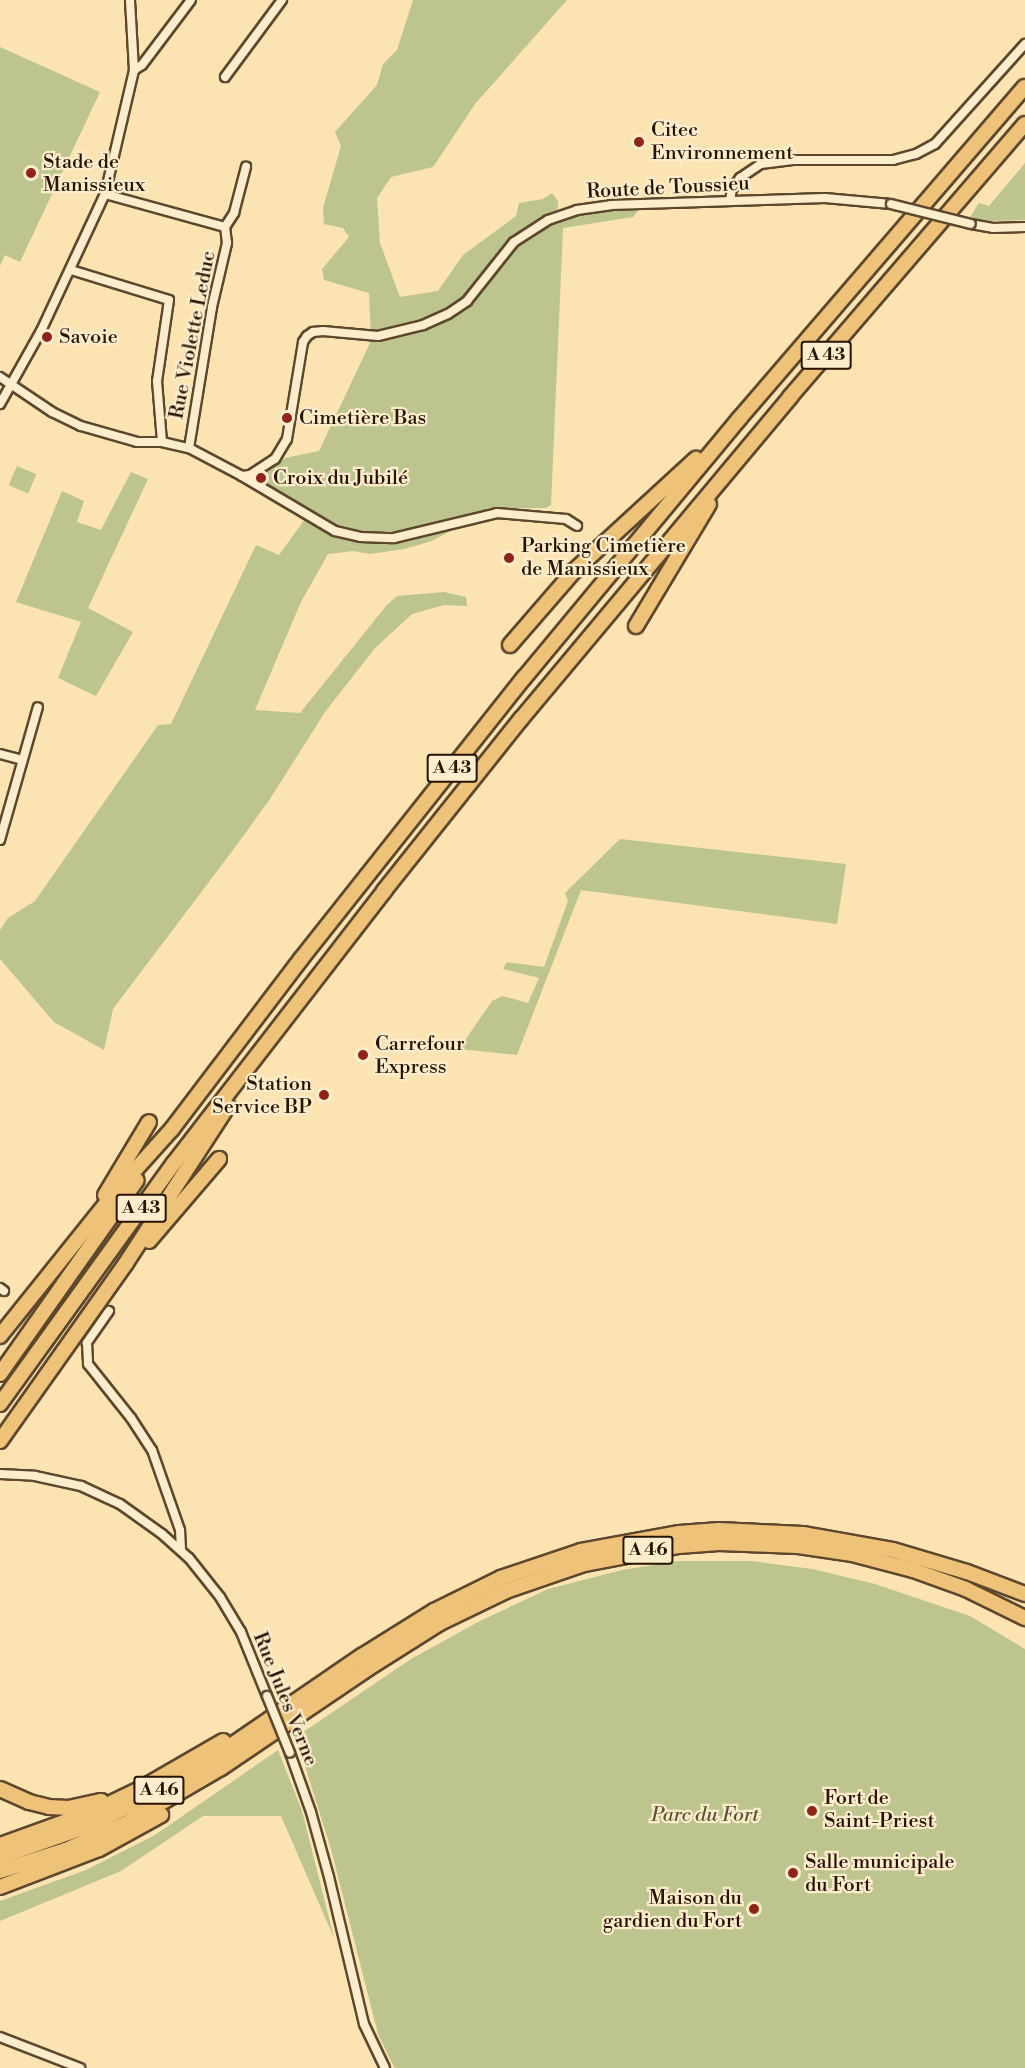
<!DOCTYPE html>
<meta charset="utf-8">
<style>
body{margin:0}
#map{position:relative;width:1025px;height:2068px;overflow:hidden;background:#fce3b2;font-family:"Libre Bodoni",serif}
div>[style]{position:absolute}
.green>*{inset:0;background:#bdc48d;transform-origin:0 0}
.roads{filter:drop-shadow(2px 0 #5d472d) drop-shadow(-2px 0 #5d472d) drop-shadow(0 2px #5d472d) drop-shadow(0 -2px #5d472d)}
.street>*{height:8px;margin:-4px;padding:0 4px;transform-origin:4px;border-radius:4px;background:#fdedcd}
.highway>*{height:14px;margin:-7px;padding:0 7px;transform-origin:7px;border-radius:7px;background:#eec279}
.bridges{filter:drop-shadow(2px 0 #5d472d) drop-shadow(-2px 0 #5d472d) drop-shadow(0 2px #5d472d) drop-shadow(0 -2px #5d472d)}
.street-bridge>*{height:8px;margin:-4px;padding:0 4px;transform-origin:4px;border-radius:4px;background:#fdedcd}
.dots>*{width:16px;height:16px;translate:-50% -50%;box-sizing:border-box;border:3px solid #fdedcd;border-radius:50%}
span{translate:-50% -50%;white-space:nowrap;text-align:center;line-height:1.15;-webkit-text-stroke:4.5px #fdedcd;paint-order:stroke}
.shield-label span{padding:2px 4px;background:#fdedcd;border:2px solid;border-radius:4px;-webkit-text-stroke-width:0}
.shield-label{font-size:18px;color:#281301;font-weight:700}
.poi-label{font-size:20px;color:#281301}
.left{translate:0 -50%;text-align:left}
.right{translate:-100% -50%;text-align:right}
.street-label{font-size:20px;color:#281301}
.park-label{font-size:20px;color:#5c5132;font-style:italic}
</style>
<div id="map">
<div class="green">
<div style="clip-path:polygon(413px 0,567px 0,475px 104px,433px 167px,391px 177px,377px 198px,380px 243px,400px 297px,438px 291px,463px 255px,516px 216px,519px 203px,543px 199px,552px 193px,558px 201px,557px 220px,598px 210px,638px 211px,633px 217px,563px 228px,551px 505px,546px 508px,487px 508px,484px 522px,458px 527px,432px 541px,404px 549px,370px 554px,353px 551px,328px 554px,301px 602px,255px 710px,300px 713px,386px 606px,397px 596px,444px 592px,466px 597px,467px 606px,444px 605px,412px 614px,375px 648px,325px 712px,270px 799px,236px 846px,113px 1009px,104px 1050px,54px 1022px,0 959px,0 930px,8px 918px,35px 901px,158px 725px,171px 724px,256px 545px,279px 555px,305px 519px,248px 486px,285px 458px,319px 451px,371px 341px,369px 293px,324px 280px,322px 269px,349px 237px,343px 228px,324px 224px,323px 208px,341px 146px,335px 132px,377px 85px,383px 64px,397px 50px)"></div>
<div style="clip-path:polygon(0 47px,100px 92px,20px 262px,5px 255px,0 266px)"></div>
<div style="clip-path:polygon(1025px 163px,1025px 220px,988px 221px,970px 217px,979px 203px,989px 206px)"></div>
<div style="left:17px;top:466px;width:21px;height:21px;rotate:23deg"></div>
<div style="clip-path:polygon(131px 472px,148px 479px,88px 608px,133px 632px,96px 696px,58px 678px,81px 622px,16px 602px,62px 491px,84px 501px,77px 522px,101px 530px)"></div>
<div style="clip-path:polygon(620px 839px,846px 864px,837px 924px,581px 890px,517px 1055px,459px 1049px,492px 1001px,502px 996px,528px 1003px,539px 978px,503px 969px,507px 962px,544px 967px,568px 901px,565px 893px)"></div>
<div style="clip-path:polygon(678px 1561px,751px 1561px,812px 1569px,875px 1584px,970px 1616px,1025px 1649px,1025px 2068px,395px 2068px,392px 2063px,378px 2034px,331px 1849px,296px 1737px,411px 1659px,478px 1622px,548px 1589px,622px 1570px)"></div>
<div style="clip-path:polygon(278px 1750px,302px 1811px,334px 1938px,281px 1816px,203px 1816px,121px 1871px,0 1921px,0 1901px,86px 1870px,155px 1835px)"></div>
</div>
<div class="roads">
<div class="street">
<div style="left:134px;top:70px;width:9px;rotate:-32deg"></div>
<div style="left:142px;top:65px;width:81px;rotate:-53deg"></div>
<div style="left:225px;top:77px;width:96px;rotate:-53.5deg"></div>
<div style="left:105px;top:194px;width:124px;rotate:15.4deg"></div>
<div style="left:730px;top:201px;width:12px;rotate:-81deg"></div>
<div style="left:732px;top:189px;width:14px;rotate:-54deg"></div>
<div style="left:740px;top:178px;width:25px;rotate:-34deg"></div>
<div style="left:761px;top:164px;width:32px;rotate:-7deg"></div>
<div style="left:793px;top:160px;width:100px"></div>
<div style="left:893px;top:160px;width:24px;rotate:-15deg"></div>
<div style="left:916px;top:154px;width:21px;rotate:-28deg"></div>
<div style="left:935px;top:144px;width:135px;rotate:-48deg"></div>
<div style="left:971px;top:224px;width:22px;rotate:10deg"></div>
<div style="left:993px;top:228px;width:32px;rotate:-2deg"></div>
<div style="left:71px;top:270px;width:102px;rotate:17deg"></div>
<div style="left:169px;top:300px;width:82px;rotate:98.4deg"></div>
<div style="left:157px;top:381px;width:61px;rotate:85.3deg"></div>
<div style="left:0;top:377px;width:63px;rotate:33.9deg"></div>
<div style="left:52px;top:412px;width:32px;rotate:26deg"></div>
<div style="left:81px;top:426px;width:58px;rotate:15.9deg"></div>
<div style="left:137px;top:442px;width:25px"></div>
<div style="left:162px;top:442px;width:28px;rotate:13deg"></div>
<div style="left:189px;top:448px;width:60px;rotate:27.8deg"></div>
<div style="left:242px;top:476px;width:8px;rotate:-7deg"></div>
<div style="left:250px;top:475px;width:30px;rotate:-33deg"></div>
<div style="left:275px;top:459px;width:23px;rotate:-59deg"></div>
<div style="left:287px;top:439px;width:98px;rotate:-80.6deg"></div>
<div style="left:303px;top:342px;width:7px;rotate:-56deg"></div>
<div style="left:307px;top:336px;width:7px;rotate:-34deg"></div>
<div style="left:313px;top:332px;width:10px;rotate:-6deg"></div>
<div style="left:323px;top:331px;width:55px;rotate:5.2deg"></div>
<div style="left:378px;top:336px;width:46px;rotate:-13.7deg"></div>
<div style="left:423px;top:325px;width:27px;rotate:-24deg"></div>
<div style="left:448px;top:314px;width:23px;rotate:-34deg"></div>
<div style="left:467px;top:301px;width:75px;rotate:-51.5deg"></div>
<div style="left:514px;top:242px;width:40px;rotate:-32.9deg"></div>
<div style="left:548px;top:220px;width:31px;rotate:-19deg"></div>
<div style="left:577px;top:210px;width:34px;rotate:-8deg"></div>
<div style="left:611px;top:205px;width:214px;rotate:-1.9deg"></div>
<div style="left:825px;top:198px;width:66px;rotate:5.2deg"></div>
<div style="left:0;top:404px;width:84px;rotate:-60.7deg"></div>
<div style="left:41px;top:331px;width:151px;rotate:-65deg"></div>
<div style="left:105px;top:194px;width:127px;rotate:-76.8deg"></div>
<div style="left:134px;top:70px;width:70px;rotate:-93.3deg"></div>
<div style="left:189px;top:448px;width:143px;rotate:-80.7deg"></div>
<div style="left:212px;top:307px;width:66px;rotate:-76.8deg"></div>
<div style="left:227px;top:243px;width:16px;rotate:-97deg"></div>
<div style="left:225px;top:227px;width:17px;rotate:-57deg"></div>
<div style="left:234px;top:213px;width:48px;rotate:-75.4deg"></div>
<div style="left:242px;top:476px;width:108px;rotate:30.6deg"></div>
<div style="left:335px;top:531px;width:26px;rotate:13deg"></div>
<div style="left:360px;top:537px;width:34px;rotate:2deg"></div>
<div style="left:394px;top:538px;width:106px;rotate:-13.6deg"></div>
<div style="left:497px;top:513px;width:69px;rotate:5deg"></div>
<div style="left:566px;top:519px;width:13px;rotate:32deg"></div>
<div style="left:0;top:754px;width:23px;rotate:15deg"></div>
<div style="left:0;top:840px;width:138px;rotate:-74.1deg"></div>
<div style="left:0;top:1288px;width:5px;rotate:37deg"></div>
<div style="left:109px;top:1311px;width:39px;rotate:125deg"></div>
<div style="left:87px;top:1343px;width:21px;rotate:87deg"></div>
<div style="left:88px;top:1364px;width:69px;rotate:51.5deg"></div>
<div style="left:131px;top:1418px;width:38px;rotate:57deg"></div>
<div style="left:152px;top:1450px;width:85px;rotate:70.7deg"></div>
<div style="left:180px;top:1530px;width:20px;rotate:87deg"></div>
<div style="left:0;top:1474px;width:35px;rotate:3deg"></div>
<div style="left:35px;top:1476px;width:47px;rotate:12.3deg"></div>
<div style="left:81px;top:1486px;width:43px;rotate:24.8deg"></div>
<div style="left:120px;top:1504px;width:52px;rotate:35.5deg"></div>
<div style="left:162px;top:1534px;width:36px;rotate:42deg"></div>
<div style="left:189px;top:1558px;width:50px;rotate:51.5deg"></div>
<div style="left:220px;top:1597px;width:41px;rotate:59deg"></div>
<div style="left:241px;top:1632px;width:69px;rotate:67.9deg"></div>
<div style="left:290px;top:1753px;width:63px;rotate:70.4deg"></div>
<div style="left:311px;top:1812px;width:67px;rotate:74.5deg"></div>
<div style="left:329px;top:1877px;width:151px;rotate:76.6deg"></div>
<div style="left:364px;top:2024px;width:49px;rotate:64.5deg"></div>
<div style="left:0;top:2037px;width:86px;rotate:21.2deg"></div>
</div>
<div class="highway">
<div style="left:636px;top:626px;width:142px;rotate:-59.1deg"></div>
<div style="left:510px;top:645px;width:98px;rotate:-49.1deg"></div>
<div style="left:574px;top:571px;width:166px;rotate:-42.6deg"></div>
<div style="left:105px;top:1195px;width:85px;rotate:-58.9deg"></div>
<div style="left:149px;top:1241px;width:108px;rotate:-49.5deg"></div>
<div style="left:0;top:1336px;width:187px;rotate:-51.3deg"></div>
<div style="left:117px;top:1190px;width:82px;rotate:-48deg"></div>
<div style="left:172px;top:1129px;width:213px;rotate:-52.8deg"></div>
<div style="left:301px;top:959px;width:359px;rotate:-51.6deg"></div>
<div style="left:524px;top:678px;width:337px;rotate:-50.3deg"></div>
<div style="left:739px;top:419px;width:438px;rotate:-49.3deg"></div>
<div style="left:0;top:1374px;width:237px;rotate:-54.8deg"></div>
<div style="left:0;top:1404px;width:297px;rotate:-54.2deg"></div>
<div style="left:174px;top:1163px;width:344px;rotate:-52.3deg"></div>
<div style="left:384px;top:891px;width:220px;rotate:-51.5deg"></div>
<div style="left:521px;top:719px;width:420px;rotate:-50.1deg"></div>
<div style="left:790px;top:397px;width:360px;rotate:-49.3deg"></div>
<div style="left:0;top:1441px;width:218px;rotate:-54.7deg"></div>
<div style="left:126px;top:1263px;width:187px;rotate:-57deg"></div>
<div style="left:0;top:1789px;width:32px;rotate:24deg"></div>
<div style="left:29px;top:1802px;width:21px;rotate:14deg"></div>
<div style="left:49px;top:1807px;width:19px;rotate:3deg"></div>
<div style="left:68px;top:1808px;width:34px;rotate:-12deg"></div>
<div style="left:0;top:1845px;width:98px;rotate:-19.7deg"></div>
<div style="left:92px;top:1812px;width:53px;rotate:-25.6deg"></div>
<div style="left:140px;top:1789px;width:96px;rotate:-30deg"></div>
<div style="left:0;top:1857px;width:96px;rotate:-19.4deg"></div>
<div style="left:91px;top:1825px;width:65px;rotate:-26.6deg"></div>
<div style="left:149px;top:1796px;width:64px;rotate:-30.2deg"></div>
<div style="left:204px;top:1764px;width:191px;rotate:-34.4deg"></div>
<div style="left:362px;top:1656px;width:85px;rotate:-32deg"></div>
<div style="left:434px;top:1611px;width:75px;rotate:-26.2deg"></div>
<div style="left:501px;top:1578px;width:84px;rotate:-18.6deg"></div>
<div style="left:581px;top:1551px;width:100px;rotate:-10.4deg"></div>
<div style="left:679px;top:1533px;width:40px;rotate:-4.3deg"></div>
<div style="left:719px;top:1530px;width:84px;rotate:2.7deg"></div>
<div style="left:803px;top:1534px;width:91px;rotate:10.1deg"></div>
<div style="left:893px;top:1550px;width:77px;rotate:16.6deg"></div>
<div style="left:967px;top:1572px;width:62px;rotate:20.8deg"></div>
<div style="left:0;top:1871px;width:69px;rotate:-17.7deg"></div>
<div style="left:66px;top:1850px;width:64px;rotate:-23.8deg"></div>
<div style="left:125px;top:1824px;width:111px;rotate:-30.3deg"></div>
<div style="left:221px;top:1768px;width:176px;rotate:-34.1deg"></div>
<div style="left:367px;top:1669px;width:86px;rotate:-32.2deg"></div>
<div style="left:440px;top:1623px;width:73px;rotate:-25.9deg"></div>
<div style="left:506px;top:1591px;width:83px;rotate:-19.1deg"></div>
<div style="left:584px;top:1564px;width:97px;rotate:-10.7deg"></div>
<div style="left:679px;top:1546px;width:40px;rotate:-4.3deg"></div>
<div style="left:719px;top:1543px;width:79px;rotate:2.2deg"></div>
<div style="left:798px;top:1546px;width:55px;rotate:8.4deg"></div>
<div style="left:852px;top:1554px;width:63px;rotate:14.7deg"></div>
<div style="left:913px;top:1570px;width:56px;rotate:19.7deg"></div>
<div style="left:966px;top:1589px;width:66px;rotate:26.2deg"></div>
<div style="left:0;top:1887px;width:106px;rotate:-21deg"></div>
<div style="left:99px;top:1849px;width:71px;rotate:-28.7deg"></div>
</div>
</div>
<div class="bridges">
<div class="street-bridge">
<div style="left:891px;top:204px;width:82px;rotate:14deg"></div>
<div style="left:267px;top:1696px;width:61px;rotate:68deg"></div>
</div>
</div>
<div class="dots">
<div style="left:639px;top:142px;background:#8f2418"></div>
<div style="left:31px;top:173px;background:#8f2418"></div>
<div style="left:47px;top:337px;background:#8f2418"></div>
<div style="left:287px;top:418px;background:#8f2418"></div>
<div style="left:261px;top:478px;background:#8f2418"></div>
<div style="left:509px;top:558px;background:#8f2418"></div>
<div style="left:363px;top:1055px;background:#8f2418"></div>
<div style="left:324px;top:1095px;background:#8f2418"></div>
<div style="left:812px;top:1811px;background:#8f2418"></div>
<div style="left:793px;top:1873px;background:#8f2418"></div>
<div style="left:754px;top:1909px;background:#8f2418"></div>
</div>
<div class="shield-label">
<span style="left:826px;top:355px">A 43</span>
<span style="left:452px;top:768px">A 43</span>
<span style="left:141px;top:1208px">A 43</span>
<span style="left:648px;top:1550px">A 46</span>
<span style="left:159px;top:1790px">A 46</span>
</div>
<div class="poi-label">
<span class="left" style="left:651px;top:142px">Citec<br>Environnement</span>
<span class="left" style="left:43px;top:174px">Stade de<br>Manissieux</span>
<span class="left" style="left:59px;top:337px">Savoie</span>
<span class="left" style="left:299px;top:418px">Cimetière Bas</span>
<span class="left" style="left:273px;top:478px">Croix du Jubilé</span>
<span class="left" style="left:521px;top:558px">Parking Cimetière<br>de Manissieux</span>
<span class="left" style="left:375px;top:1056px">Carrefour<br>Express</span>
<span class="right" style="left:312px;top:1096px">Station<br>Service BP</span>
<span class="left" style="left:824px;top:1810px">Fort de<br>Saint-Priest</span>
<span class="left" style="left:805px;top:1874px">Salle municipale<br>du Fort</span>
<span class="right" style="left:742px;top:1910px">Maison du<br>gardien du Fort</span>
</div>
<div class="street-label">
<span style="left:668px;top:188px;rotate:-3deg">Route de Toussieu</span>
<span style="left:193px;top:335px;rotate:-79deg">Rue Violette Leduc</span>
<span style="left:285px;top:1699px;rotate:68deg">Rue Jules Verne</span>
</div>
<div class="park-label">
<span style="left:705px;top:1815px">Parc du Fort</span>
</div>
</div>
